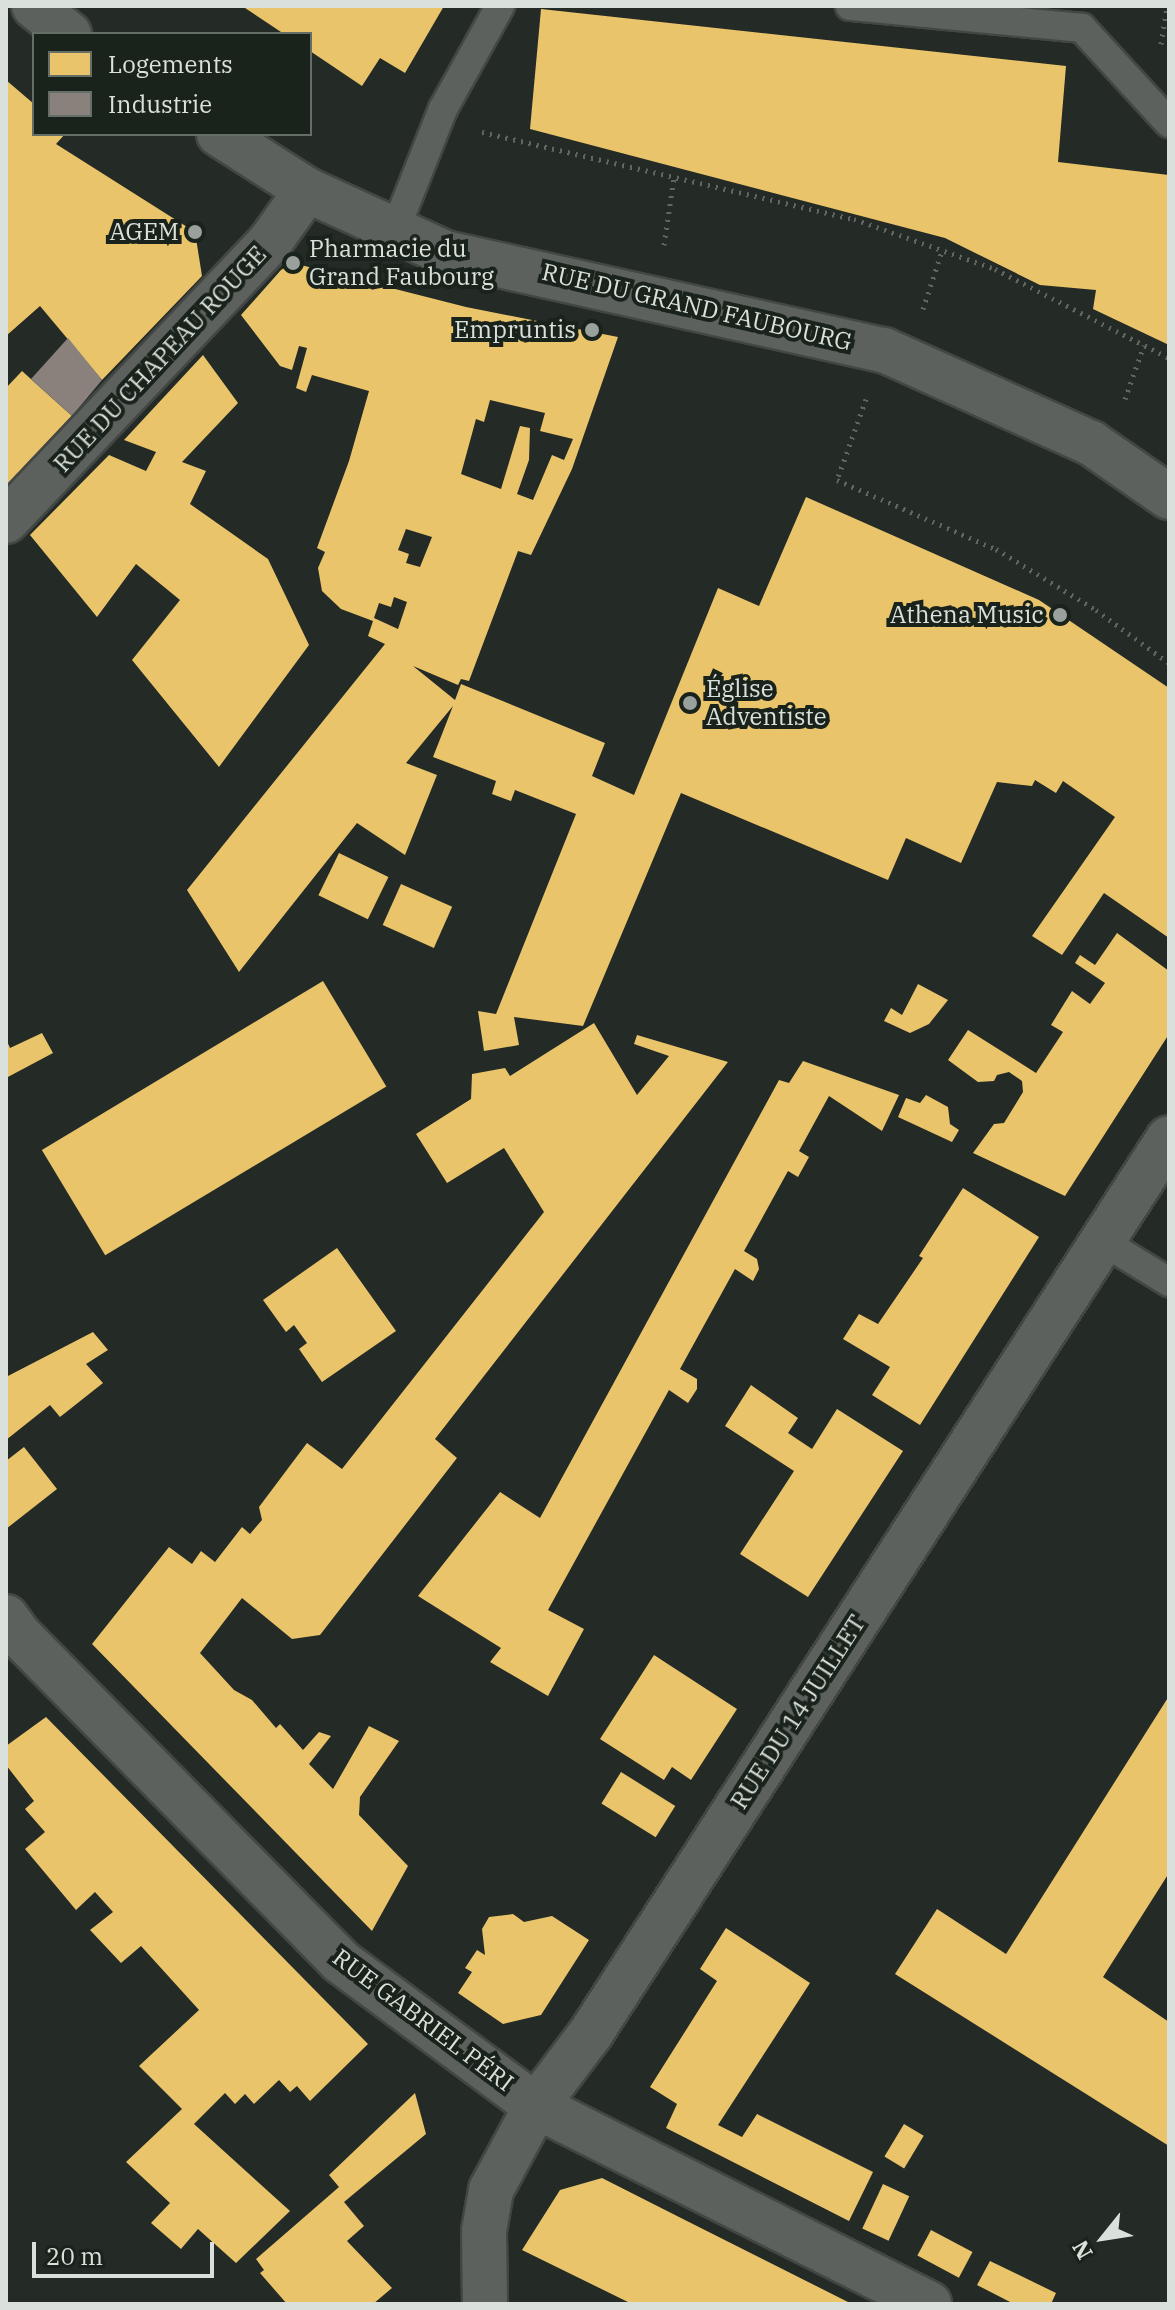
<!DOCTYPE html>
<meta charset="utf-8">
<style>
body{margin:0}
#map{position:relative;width:1175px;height:2310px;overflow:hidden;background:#242a26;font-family:"IBM Plex Serif",serif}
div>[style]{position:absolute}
.homes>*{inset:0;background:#e9c46a;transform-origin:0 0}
.industry>*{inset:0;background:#8a817c}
.path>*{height:5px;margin-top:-2.5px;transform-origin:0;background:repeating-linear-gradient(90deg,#606662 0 2px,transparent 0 8px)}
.roads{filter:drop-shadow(2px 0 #434744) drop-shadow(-2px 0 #434744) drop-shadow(0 2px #434744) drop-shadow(0 -2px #434744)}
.lane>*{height:28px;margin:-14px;padding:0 14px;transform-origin:14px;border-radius:14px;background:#5d615e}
.street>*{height:44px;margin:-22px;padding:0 22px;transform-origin:22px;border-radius:22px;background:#5d615e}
.secondary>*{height:44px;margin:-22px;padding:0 22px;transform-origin:22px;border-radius:22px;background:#5d615e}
.dots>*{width:22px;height:22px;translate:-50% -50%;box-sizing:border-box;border:4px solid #19221b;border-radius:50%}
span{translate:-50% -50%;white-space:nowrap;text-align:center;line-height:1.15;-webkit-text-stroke:8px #19221b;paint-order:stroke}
.poi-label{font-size:24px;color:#dae0db}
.right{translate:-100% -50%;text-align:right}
.left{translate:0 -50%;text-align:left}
.street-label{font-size:24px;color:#dae0db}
.frame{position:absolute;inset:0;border:8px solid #dae0db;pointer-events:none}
.legend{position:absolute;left:32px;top:32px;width:280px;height:104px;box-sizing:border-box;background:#19221b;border:2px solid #666e68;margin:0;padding:10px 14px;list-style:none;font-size:24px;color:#dae0db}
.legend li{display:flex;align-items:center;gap:16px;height:40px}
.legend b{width:40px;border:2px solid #666e68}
.north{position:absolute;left:1063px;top:2198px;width:80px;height:80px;-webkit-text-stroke:6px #19221b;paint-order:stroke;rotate:240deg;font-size:22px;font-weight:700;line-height:32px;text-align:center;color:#dae0db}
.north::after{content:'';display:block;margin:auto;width:28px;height:36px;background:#dae0db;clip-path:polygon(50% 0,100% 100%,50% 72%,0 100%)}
.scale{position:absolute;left:32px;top:2242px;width:182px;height:36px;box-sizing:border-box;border:4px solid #dae0db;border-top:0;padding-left:10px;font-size:24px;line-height:28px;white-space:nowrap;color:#dae0db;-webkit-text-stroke:6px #19221b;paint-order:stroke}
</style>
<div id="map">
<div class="homes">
<div style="clip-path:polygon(242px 6px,444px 6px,405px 73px,380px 58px,362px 86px,310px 51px,310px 34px,284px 34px)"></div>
<div style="clip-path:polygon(541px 9px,1066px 66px,1058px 162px,1169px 175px,1169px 345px,1093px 309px,1096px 290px,1040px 285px,945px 238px,530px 129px)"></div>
<div style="clip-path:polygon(6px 80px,34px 104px,34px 134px,65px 134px,56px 144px,195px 232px,202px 276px,102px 380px,40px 306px,6px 336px)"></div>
<div style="clip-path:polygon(evenodd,293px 263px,466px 307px,618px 337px,572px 469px,531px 555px,518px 551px,469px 681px,461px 679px,458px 685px,413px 666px,455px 700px,461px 684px,605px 743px,592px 776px,634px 795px,718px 588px,759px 606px,806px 497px,1039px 600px,1169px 688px,1169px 938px,1104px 893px,1062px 955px,1032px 936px,1115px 817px,1063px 781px,1056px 793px,1035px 780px,1032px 786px,997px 782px,961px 863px,906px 838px,888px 880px,681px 793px,583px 1026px,514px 1017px,519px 1045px,484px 1051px,478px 1011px,496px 1014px,576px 814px,515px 790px,511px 801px,492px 794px,496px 781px,433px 757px,453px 706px,406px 763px,437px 775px,405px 855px,357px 823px,239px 972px,187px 890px,385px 644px,368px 636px,373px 621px,341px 609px,322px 591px,318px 568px,325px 552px,317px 548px,349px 461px,369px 391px,312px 375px,306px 392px,296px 388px,307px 348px,299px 346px,292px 370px,280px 366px,241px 315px,281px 270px,293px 263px,490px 400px,545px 413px,540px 431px,573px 439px,564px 460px,552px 455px,533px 500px,517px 494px,529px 460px,530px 428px,520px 426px,501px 489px,461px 474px,476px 419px,484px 422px,490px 400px,293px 263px,406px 529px,432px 537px,420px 567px,406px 563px,409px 554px,398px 550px,406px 529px,293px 263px,394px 597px,407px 602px,398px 629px,374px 618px,379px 603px,391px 607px,394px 597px)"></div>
<div style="clip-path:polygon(203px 355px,238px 403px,182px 462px,206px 471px,190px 504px,268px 559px,309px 645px,219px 767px,132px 660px,180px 600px,136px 564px,97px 617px,30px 535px,109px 455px,146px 471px,156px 452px,124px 440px)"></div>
<div style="clip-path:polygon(22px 371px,72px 416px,6px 486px,6px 388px)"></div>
<div style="left:339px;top:853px;width:55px;height:47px;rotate:26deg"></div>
<div style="left:401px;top:884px;width:56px;height:45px;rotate:24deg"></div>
<div style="clip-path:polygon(1117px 933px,1169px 971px,1169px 1034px,1065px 1196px,973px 1153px,994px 1124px,1004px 1123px,1023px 1092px,1022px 1081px,1009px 1072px,997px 1075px,994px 1081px,978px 1082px,948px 1060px,968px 1030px,1036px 1073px,1063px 1032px,1051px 1025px,1072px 991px,1090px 1004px,1105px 983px,1075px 963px,1080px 955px,1095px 965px)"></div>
<div style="left:323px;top:981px;width:123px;height:328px;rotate:59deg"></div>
<div style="clip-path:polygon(918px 984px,948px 1000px,929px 1024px,910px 1033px,884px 1021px,891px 1008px,902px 1015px)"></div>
<div style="clip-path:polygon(594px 1023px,637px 1095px,669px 1056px,634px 1044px,637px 1035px,728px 1062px,435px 1439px,457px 1458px,320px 1635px,292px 1639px,242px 1598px,200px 1653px,234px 1690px,252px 1700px,276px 1728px,280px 1724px,303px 1750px,319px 1732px,331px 1736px,309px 1764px,333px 1789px,369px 1726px,399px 1741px,360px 1797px,359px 1815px,408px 1866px,372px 1931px,92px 1644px,169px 1547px,192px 1564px,201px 1551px,215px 1562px,242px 1527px,250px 1534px,262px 1520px,259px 1507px,307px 1443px,342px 1469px,544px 1212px,504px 1148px,447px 1183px,416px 1134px,471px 1099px,472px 1074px,505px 1068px,510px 1076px)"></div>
<div style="clip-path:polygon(42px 1033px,53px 1053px,6px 1078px,6px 1039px,10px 1048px)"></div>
<div style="clip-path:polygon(803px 1061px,899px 1095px,882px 1131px,829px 1096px,799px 1151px,809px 1157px,798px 1177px,788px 1171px,744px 1251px,757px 1259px,759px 1269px,753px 1281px,735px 1269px,680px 1369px,697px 1379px,697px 1389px,688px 1403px,669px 1390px,548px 1610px,584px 1629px,548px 1696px,490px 1662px,501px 1648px,418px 1596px,500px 1492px,540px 1518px,779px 1080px,789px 1083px)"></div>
<div style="clip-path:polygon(926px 1095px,948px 1107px,950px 1124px,959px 1130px,952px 1142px,898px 1117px,906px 1098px,920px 1103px)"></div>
<div style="clip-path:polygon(963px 1188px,1039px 1237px,920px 1425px,872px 1395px,890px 1367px,843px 1339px,859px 1314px,878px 1324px,923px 1258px,919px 1256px)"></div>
<div style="clip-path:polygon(337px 1248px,396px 1331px,322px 1382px,299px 1349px,307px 1343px,294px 1325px,286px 1332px,263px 1300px)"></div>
<div style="clip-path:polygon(93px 1332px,108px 1350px,86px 1364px,103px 1383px,60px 1417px,50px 1405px,6px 1440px,6px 1377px)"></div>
<div style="clip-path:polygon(751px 1385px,798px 1418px,788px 1433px,812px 1449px,837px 1409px,903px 1451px,808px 1597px,740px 1554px,794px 1471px,725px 1426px)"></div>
<div style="clip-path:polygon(24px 1447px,57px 1489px,6px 1529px,6px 1461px)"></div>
<div style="clip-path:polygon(654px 1655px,737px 1709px,691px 1780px,672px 1767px,664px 1780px,600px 1739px)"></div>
<div style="clip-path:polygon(1169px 1696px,1169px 1873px,1103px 1977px,1169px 2022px,1169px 2146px,895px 1974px,937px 1909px,1006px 1954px)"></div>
<div style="clip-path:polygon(46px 1717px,368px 2044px,310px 2101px,297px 2086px,290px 2092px,279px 2080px,254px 2104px,245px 2094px,235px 2104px,225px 2093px,194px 2124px,290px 2211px,236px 2263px,198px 2229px,181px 2249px,151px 2223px,170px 2203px,126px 2162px,182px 2109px,139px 2066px,199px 2010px,141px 1946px,121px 1963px,90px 1930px,113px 1912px,95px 1892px,76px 1910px,25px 1849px,45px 1832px,25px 1809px,34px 1801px,6px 1765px,6px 1746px)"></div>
<div style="left:621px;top:1772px;width:64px;height:37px;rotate:32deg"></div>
<div style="clip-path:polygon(513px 1914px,524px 1922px,552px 1916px,589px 1940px,541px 2015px,503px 2024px,458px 1993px,472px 1972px,465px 1968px,477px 1950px,485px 1955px,482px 1929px,489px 1917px)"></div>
<div style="clip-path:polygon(726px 1928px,810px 1983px,718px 2125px,742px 2137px,757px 2114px,873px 2172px,849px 2221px,666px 2128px,677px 2104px,650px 2087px,717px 1981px,700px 1969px)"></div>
<div style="clip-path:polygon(415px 2093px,426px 2134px,344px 2202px,364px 2226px,347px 2241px,392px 2288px,373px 2304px,287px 2304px,260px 2273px,264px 2270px,256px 2259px,339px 2187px,329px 2175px)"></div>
<div style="left:904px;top:2124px;width:23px;height:38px;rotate:31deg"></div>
<div style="clip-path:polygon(602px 2178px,679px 2217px,852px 2304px,632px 2304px,522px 2250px,560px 2190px)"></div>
<div style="left:883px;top:2184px;width:29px;height:49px;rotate:25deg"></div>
<div style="left:931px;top:2230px;width:47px;height:29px;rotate:28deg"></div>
<div style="clip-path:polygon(990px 2261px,1056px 2293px,1051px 2304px,1014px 2304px,977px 2285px)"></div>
</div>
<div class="industry">
<div style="clip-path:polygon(68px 338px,102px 380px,72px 416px,31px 379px)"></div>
</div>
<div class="path">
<div style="left:1161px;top:44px;width:38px;rotate:-81deg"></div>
<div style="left:482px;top:132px;width:382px;rotate:13.2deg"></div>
<div style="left:854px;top:219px;width:150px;rotate:19.5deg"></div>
<div style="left:995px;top:269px;width:195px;rotate:27.1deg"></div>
<div style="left:664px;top:245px;width:69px;rotate:-81.6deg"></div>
<div style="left:923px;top:309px;width:61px;rotate:-71.9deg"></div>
<div style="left:866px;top:399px;width:86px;rotate:109.7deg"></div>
<div style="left:837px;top:480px;width:173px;rotate:23.5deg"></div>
<div style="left:996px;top:549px;width:117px;rotate:31.4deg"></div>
<div style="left:1096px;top:610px;width:90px;rotate:36deg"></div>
<div style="left:1125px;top:399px;width:57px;rotate:-70.6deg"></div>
</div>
<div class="roads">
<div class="lane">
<div style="left:850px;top:6px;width:233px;rotate:5.4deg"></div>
<div style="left:1082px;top:28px;width:129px;rotate:47.5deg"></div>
<div style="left:395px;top:230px;width:130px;rotate:-68.4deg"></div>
<div style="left:443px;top:109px;width:118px;rotate:-61deg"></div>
<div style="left:1102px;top:1241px;width:79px;rotate:31.5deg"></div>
</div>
<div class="street">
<div style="left:6px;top:521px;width:384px;rotate:-46.6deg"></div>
<div style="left:270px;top:242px;width:64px;rotate:-54.6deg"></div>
<div style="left:6px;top:1617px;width:24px;rotate:54deg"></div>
<div style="left:20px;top:1636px;width:456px;rotate:45.4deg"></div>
<div style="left:340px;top:1961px;width:244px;rotate:36.5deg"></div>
<div style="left:536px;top:2106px;width:440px;rotate:26.7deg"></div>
</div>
<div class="secondary">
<div style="left:34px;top:6px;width:45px;rotate:38.7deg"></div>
<div style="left:219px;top:134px;width:104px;rotate:32.5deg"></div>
<div style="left:307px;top:190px;width:152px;rotate:24.5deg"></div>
<div style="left:445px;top:253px;width:450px;rotate:12.5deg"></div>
<div style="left:884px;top:350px;width:227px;rotate:24.2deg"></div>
<div style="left:1091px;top:443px;width:95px;rotate:34.7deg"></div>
<div style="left:485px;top:2304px;width:73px;rotate:-90.8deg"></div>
<div style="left:484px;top:2231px;width:42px;rotate:-80.3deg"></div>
<div style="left:491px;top:2190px;width:95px;rotate:-61.8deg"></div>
<div style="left:536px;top:2106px;width:91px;rotate:-53deg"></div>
<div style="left:591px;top:2033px;width:1065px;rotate:-57.15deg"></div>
</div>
</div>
<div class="dots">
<div style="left:195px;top:232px;background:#9aa09c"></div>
<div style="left:293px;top:263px;background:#9aa09c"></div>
<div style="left:592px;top:330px;background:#9aa09c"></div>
<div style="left:1060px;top:615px;background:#9aa09c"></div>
<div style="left:690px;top:703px;background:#9aa09c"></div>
</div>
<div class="poi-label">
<span class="right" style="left:179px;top:232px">AGEM</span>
<span class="left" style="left:309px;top:263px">Pharmacie du<br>Grand Faubourg</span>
<span class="right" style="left:576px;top:330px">Empruntis</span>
<span class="right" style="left:1044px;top:615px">Athena Music</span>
<span class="left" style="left:706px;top:703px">Église<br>Adventiste</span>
</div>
<div class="street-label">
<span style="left:697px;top:307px;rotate:13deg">RUE DU GRAND FAUBOURG</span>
<span style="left:160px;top:359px;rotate:-47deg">RUE DU CHAPEAU ROUGE</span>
<span style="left:798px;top:1712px;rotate:-57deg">RUE DU 14 JUILLET</span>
<span style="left:423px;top:2020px;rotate:37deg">RUE GABRIEL PÉRI</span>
</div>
<div class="frame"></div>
<ul class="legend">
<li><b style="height:22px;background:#e9c46a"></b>Logements</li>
<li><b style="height:22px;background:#8a817c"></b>Industrie</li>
</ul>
<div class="north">N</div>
<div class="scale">20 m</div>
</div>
